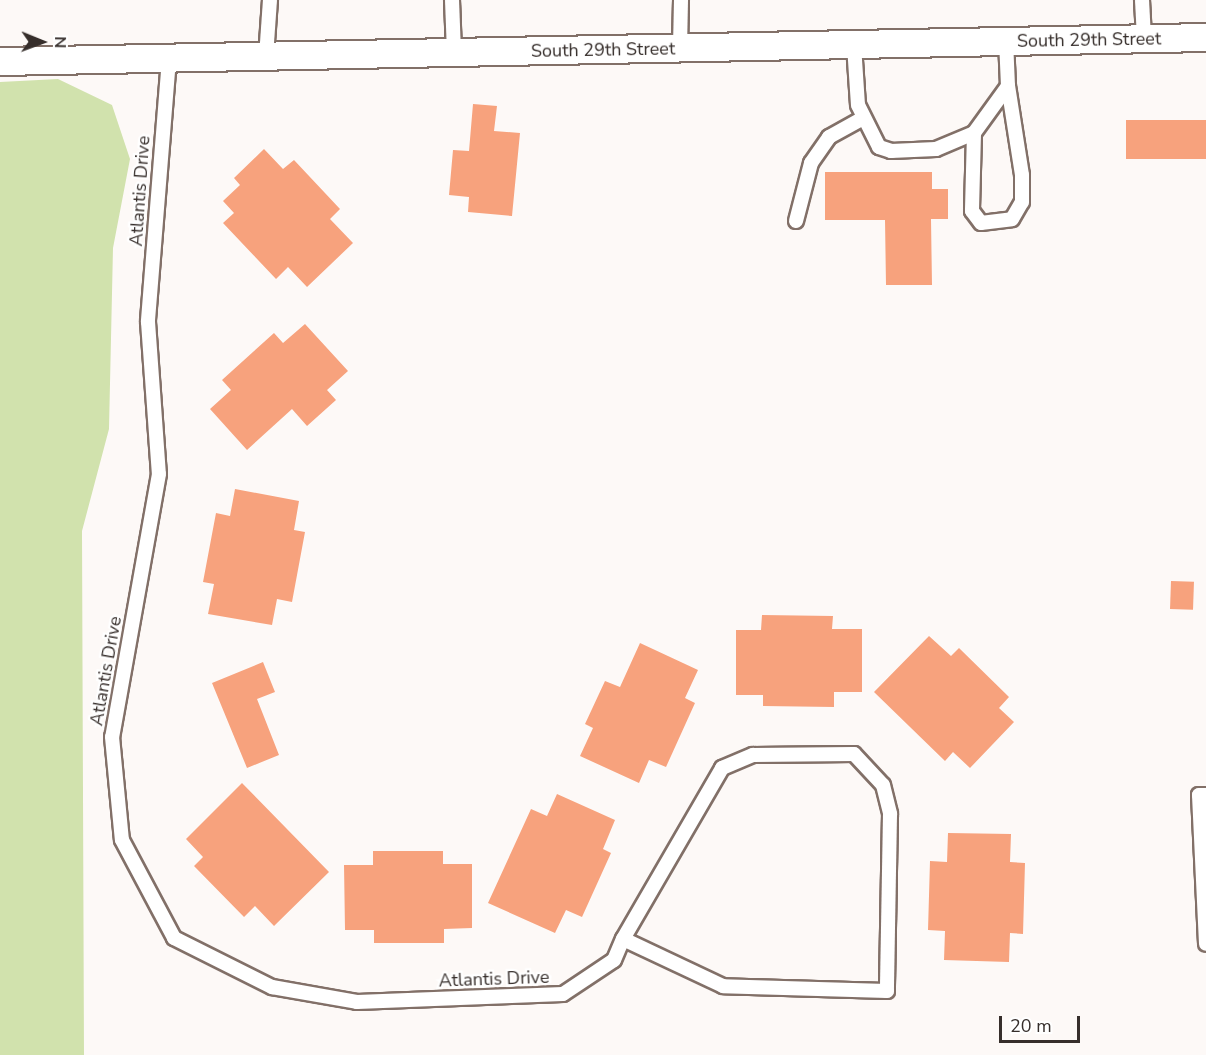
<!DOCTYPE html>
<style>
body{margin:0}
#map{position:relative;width:1206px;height:1055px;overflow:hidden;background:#fdf9f7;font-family:"Nunito Sans",sans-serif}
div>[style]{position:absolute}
.green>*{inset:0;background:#d1e2ad}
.building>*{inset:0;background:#f7a27d;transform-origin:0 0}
.roads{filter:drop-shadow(2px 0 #827068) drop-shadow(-2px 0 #827068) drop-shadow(0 2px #827068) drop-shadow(0 -2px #827068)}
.lane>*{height:14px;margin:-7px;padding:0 7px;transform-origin:7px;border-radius:7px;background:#fff}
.street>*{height:27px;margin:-13.5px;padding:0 13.5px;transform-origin:13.5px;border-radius:13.5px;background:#fff}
span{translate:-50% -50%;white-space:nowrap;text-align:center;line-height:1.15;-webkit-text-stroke:4.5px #fff;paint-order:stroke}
.street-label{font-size:18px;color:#362e2b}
.north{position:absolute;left:12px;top:12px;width:60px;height:60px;-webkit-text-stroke:4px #fff;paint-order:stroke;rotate:91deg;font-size:16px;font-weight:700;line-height:24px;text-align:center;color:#362e2b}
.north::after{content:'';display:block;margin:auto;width:21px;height:27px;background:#362e2b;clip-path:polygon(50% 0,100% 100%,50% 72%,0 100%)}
.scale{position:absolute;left:999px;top:1016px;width:81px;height:27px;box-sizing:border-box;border:3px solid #362e2b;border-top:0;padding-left:8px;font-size:18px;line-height:21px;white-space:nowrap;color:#362e2b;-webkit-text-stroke:4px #fff;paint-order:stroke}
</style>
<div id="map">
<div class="green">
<div style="clip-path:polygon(58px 79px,112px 105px,130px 159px,113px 248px,109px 429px,82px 531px,84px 1055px,0 1055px,0 82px)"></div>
</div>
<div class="building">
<div style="clip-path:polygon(473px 104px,497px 106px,494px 131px,520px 133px,512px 216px,468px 212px,469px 197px,449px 195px,453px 150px,469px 151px)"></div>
<div style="left:1126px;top:120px;width:80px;height:39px"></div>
<div style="clip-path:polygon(264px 149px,283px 169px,294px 160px,340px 209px,330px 219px,353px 243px,307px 287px,288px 267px,276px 279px,223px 223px,234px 213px,223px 201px,240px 185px,234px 178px)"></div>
<div style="clip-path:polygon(825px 172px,932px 172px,932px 189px,948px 189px,948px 219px,931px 219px,932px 285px,886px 285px,885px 220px,825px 220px)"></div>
<div style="clip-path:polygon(305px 324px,348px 371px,327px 390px,336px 400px,307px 426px,292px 409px,247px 450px,210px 409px,231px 390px,222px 380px,274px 333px,283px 343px)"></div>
<div style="clip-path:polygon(235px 489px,299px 501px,294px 530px,305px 532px,292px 602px,277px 599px,272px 625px,208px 614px,214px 584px,203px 582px,216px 513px,230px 516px)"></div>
<div style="left:1171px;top:581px;width:23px;height:28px;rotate:2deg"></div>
<div style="clip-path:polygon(762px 615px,833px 616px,832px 629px,862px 629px,862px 692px,834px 692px,834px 707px,763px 706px,763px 695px,736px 695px,736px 630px,761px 630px)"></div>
<div style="clip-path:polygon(929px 636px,951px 656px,959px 648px,1009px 697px,999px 708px,1014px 722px,970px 768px,953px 752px,945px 761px,874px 692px)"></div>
<div style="clip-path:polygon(640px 643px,698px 670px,685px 698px,695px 703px,666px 767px,649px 760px,639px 783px,580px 756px,593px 728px,585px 724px,605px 681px,620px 687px)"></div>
<div style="clip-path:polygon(263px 662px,275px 692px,257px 699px,279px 755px,247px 768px,212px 683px)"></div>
<div style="clip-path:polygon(242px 783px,329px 872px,274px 926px,255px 906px,244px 917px,194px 866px,203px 857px,186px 839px)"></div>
<div style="clip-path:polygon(557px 794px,615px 820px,603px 849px,611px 853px,582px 917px,566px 910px,555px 933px,488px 903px,531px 809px,547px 816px)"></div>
<div style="clip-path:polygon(948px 833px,1011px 834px,1010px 862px,1025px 863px,1023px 934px,1010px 933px,1009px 962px,944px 960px,945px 931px,928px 930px,930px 861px,947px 862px)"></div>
<div style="clip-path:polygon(373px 851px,443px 851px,443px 864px,472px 864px,472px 928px,444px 929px,444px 943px,374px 943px,374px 930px,345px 930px,344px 865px,373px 865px)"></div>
</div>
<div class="roads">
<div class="lane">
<div style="left:452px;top:0;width:53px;rotate:87.8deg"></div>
<div style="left:1142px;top:0;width:38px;rotate:87deg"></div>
<div style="left:854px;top:45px;width:60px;rotate:86.2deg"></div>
<div style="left:858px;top:105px;width:47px;rotate:63.4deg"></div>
<div style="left:879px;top:147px;width:13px;rotate:18deg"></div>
<div style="left:891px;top:151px;width:45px;rotate:-2.5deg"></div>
<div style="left:936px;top:149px;width:41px;rotate:-22.8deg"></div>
<div style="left:974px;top:133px;width:58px;rotate:-54.1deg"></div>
<div style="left:1008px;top:86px;width:45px;rotate:-92.5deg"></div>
<div style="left:680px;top:48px;width:48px;rotate:-88.8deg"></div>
<div style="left:266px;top:57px;width:57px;rotate:-86deg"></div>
<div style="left:169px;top:59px;width:264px;rotate:94.6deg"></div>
<div style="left:148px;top:322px;width:152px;rotate:85.9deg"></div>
<div style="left:159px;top:474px;width:267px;rotate:100.1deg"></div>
<div style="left:112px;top:737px;width:103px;rotate:84.5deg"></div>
<div style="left:122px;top:840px;width:111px;rotate:62deg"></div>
<div style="left:174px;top:938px;width:110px;rotate:26.6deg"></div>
<div style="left:272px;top:987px;width:86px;rotate:10deg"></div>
<div style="left:357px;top:1002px;width:206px;rotate:-2.2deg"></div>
<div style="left:563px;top:994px;width:61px;rotate:-33.7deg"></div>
<div style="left:614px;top:960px;width:23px;rotate:-67deg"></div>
<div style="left:623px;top:939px;width:198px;rotate:-59.9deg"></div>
<div style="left:722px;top:768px;width:34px;rotate:-23deg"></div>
<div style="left:753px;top:755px;width:101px;rotate:-0.6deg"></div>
<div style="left:854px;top:754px;width:42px;rotate:46.9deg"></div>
<div style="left:883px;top:785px;width:30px;rotate:76deg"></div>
<div style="left:890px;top:814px;width:177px;rotate:91deg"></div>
<div style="left:887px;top:991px;width:164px;rotate:-178.3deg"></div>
<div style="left:723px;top:986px;width:110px;rotate:-154.8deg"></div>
<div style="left:974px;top:133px;width:78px;rotate:91.5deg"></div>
<div style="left:972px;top:211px;width:15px;rotate:53deg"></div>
<div style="left:981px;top:223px;width:31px;rotate:-7deg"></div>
<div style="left:1012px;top:219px;width:20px;rotate:-60deg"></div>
<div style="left:1022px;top:202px;width:27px;rotate:-90deg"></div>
<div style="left:1022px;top:175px;width:90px;rotate:-98.9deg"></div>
<div style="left:796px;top:221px;width:60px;rotate:-75.5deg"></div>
<div style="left:811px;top:163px;width:32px;rotate:-55deg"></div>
<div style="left:829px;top:137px;width:39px;rotate:-29deg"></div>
<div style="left:1206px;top:795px;width:7px;rotate:180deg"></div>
<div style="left:1199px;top:795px;width:149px;rotate:87.3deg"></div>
</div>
<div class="street">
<div style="left:0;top:61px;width:1206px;rotate:-1.14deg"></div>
</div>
</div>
<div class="street-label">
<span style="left:1089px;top:40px;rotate:-1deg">South 29th Street</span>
<span style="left:603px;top:50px;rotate:-1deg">South 29th Street</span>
<span style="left:140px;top:191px;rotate:-86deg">Atlantis Drive</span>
<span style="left:106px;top:671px;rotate:-80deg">Atlantis Drive</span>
<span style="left:494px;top:979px;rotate:-2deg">Atlantis Drive</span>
</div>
<div class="north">N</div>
<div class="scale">20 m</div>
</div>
